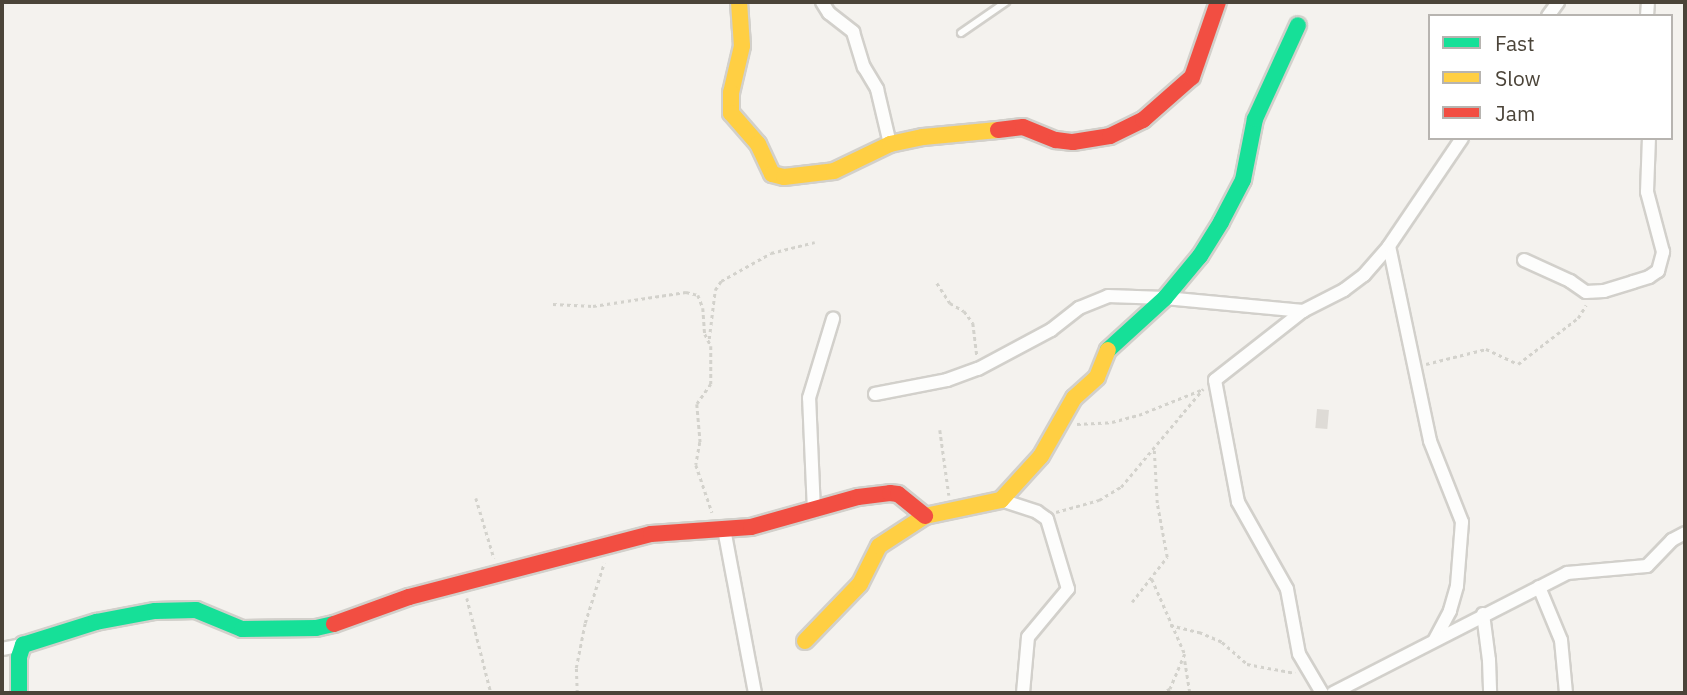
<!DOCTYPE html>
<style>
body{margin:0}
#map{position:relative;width:1687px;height:695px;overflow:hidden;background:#f4f2ee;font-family:"IBM Plex Sans",sans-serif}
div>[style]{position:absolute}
.building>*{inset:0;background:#dedbd6;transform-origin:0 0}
.path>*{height:2.5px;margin-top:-1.25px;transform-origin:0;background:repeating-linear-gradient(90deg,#d3d2cc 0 3.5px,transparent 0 7px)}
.roads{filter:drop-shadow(2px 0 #d2d0cb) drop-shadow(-2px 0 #d2d0cb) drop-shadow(0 2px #d2d0cb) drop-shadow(0 -2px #d2d0cb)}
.lane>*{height:6px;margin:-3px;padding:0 3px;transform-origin:3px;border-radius:3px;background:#fdfdfc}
.street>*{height:12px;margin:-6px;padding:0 6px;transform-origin:6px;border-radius:6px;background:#fdfdfc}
.fast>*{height:16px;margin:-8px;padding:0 8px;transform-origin:8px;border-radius:8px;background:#16e098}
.slow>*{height:16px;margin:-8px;padding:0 8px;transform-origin:8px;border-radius:8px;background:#ffcf43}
.jam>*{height:16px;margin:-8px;padding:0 8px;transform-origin:8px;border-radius:8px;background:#f24e42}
span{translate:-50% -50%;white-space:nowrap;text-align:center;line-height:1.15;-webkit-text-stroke:5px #fff;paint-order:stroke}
.frame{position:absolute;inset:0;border:4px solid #4b4439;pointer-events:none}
.legend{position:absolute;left:1428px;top:14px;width:245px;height:126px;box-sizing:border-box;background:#fff;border:2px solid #b7b4b0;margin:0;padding:9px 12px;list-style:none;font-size:21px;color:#4b4439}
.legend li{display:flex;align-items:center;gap:14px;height:35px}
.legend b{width:35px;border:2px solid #b7b4b0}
</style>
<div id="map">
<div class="building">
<div style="left:1317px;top:409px;width:12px;height:19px;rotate:5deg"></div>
</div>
<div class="path">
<div style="left:937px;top:283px;width:24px;rotate:57deg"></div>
<div style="left:950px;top:303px;width:16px;rotate:30deg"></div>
<div style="left:964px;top:311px;width:15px;rotate:53deg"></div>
<div style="left:973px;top:323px;width:32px;rotate:83deg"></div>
<div style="left:553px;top:304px;width:40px;rotate:2.9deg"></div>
<div style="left:593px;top:306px;width:94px;rotate:-8.6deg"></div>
<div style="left:686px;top:292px;width:12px;rotate:14deg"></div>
<div style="left:698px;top:295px;width:14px;rotate:69deg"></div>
<div style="left:703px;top:308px;width:26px;rotate:86deg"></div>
<div style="left:705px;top:334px;width:13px;rotate:63deg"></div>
<div style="left:711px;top:346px;width:38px;rotate:90deg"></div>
<div style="left:711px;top:384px;width:24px;rotate:125deg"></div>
<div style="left:697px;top:404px;width:38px;rotate:85deg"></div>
<div style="left:700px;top:442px;width:23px;rotate:100deg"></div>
<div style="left:696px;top:465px;width:50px;rotate:71.2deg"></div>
<div style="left:709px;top:339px;width:49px;rotate:-83deg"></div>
<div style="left:715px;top:290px;width:11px;rotate:-56deg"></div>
<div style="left:721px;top:281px;width:57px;rotate:-29.2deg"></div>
<div style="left:771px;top:253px;width:45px;rotate:-14deg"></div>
<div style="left:1426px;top:364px;width:62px;rotate:-14deg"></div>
<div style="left:1486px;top:349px;width:35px;rotate:25deg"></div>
<div style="left:1518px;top:364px;width:76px;rotate:-37.5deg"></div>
<div style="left:1578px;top:318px;width:15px;rotate:-58deg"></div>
<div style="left:1077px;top:424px;width:35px;rotate:-3deg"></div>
<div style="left:1112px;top:422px;width:28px;rotate:-15deg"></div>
<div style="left:1139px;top:415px;width:67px;rotate:-22deg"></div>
<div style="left:940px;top:430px;width:66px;rotate:82.1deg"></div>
<div style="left:476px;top:498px;width:63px;rotate:73.3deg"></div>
<div style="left:1056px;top:512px;width:45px;rotate:-15.6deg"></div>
<div style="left:1099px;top:500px;width:26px;rotate:-31deg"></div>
<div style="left:1121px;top:487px;width:128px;rotate:-50.1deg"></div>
<div style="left:1152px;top:579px;width:82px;rotate:66.3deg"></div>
<div style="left:1185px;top:654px;width:38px;rotate:113deg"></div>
<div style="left:1170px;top:689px;width:7px;rotate:146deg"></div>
<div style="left:467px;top:598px;width:98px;rotate:75.8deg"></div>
<div style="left:1132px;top:602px;width:57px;rotate:-52.1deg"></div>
<div style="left:1167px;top:557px;width:55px;rotate:-100.5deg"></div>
<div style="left:1157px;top:503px;width:54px;rotate:-93.2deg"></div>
<div style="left:1170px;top:625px;width:30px;rotate:14deg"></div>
<div style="left:1199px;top:632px;width:25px;rotate:23deg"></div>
<div style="left:1222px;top:642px;width:33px;rotate:41deg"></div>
<div style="left:1247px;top:664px;width:49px;rotate:10.6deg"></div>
<div style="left:1185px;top:661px;width:32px;rotate:81deg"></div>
<div style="left:577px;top:693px;width:25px;rotate:-92deg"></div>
<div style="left:576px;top:668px;width:46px;rotate:-78.7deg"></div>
<div style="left:585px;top:623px;width:63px;rotate:-72.4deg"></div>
</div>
<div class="roads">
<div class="lane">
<div style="left:961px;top:33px;width:55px;rotate:-34.6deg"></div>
</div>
<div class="street">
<div style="left:822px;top:2px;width:13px;rotate:58deg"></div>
<div style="left:829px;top:13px;width:31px;rotate:38deg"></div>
<div style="left:853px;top:32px;width:37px;rotate:73deg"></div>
<div style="left:864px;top:67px;width:26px;rotate:59deg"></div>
<div style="left:877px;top:89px;width:57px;rotate:76.7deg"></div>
<div style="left:1548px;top:16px;width:17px;rotate:-54deg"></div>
<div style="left:1647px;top:16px;width:14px;rotate:-86deg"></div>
<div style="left:1389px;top:246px;width:199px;rotate:78.1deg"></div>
<div style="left:1430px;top:441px;width:87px;rotate:68.4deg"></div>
<div style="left:1462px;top:522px;width:64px;rotate:94.5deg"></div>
<div style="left:1457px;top:586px;width:26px;rotate:106deg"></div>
<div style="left:1450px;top:611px;width:32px;rotate:118deg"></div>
<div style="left:1524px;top:260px;width:51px;rotate:24.5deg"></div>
<div style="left:1570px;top:281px;width:19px;rotate:35deg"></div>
<div style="left:1586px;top:292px;width:18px;rotate:-3deg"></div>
<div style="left:1604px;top:291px;width:30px;rotate:-17deg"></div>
<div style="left:1633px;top:282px;width:17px;rotate:-17deg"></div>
<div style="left:1649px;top:277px;width:11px;rotate:-34deg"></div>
<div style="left:1658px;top:271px;width:20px;rotate:-75deg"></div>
<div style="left:1663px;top:252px;width:62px;rotate:-104.9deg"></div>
<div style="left:1647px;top:192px;width:54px;rotate:-87.9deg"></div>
<div style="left:875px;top:394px;width:73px;rotate:-11deg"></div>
<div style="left:947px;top:380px;width:33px;rotate:-20deg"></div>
<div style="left:978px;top:369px;width:83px;rotate:-28.1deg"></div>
<div style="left:1051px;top:330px;width:36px;rotate:-38deg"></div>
<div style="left:1079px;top:308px;width:31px;rotate:-22deg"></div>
<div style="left:1108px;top:296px;width:57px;rotate:2deg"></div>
<div style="left:1165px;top:298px;width:139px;rotate:5.4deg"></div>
<div style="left:1001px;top:500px;width:38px;rotate:18deg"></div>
<div style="left:1037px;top:512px;width:12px;rotate:35deg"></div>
<div style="left:1047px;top:519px;width:73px;rotate:73.3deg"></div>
<div style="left:1068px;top:589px;width:62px;rotate:129.8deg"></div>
<div style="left:1028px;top:637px;width:56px;rotate:95.1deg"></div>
<div style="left:814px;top:511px;width:113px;rotate:-92.5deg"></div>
<div style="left:809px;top:398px;width:83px;rotate:-73.1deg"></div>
<div style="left:724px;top:529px;width:167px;rotate:79.3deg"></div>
<div style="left:1539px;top:587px;width:57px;rotate:67.5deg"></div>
<div style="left:1561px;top:640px;width:53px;rotate:84.6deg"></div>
<div style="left:1483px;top:614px;width:46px;rotate:82.6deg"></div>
<div style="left:1489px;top:660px;width:33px;rotate:88deg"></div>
<div style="left:2px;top:649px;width:21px;rotate:-11deg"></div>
<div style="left:1322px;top:693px;width:45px;rotate:-120.5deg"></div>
<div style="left:1299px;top:654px;width:66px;rotate:-100.5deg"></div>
<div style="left:1287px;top:589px;width:100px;rotate:-119.4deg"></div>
<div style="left:1238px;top:502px;width:124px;rotate:-100.7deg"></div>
<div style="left:1215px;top:380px;width:112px;rotate:-38.1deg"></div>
<div style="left:1303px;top:311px;width:46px;rotate:-27.1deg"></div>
<div style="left:1344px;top:290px;width:25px;rotate:-37deg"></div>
<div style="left:1364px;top:275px;width:38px;rotate:-49deg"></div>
<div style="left:1389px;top:246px;width:130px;rotate:-55.9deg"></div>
<div style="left:1333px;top:693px;width:263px;rotate:-27.1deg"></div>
<div style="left:1567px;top:573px;width:80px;rotate:-5deg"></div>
<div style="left:1647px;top:566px;width:36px;rotate:-46deg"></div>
<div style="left:1672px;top:540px;width:15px;rotate:-28deg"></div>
</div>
<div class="fast">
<div style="left:1108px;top:350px;width:77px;rotate:-42.4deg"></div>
<div style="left:1165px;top:298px;width:55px;rotate:-50.2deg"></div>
<div style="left:1200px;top:256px;width:40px;rotate:-58deg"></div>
<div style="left:1221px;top:222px;width:47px;rotate:-62.4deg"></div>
<div style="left:1243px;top:180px;width:62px;rotate:-78.9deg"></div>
<div style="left:1255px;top:119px;width:103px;rotate:-65.4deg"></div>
<div style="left:19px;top:693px;width:36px;rotate:-90deg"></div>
<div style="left:19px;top:657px;width:13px;rotate:-72deg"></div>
<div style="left:23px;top:645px;width:77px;rotate:-17.5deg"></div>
<div style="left:96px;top:622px;width:60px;rotate:-10.6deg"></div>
<div style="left:155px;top:611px;width:41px;rotate:-1.4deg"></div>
<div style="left:196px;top:610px;width:50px;rotate:22.4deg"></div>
<div style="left:242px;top:629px;width:74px;rotate:-0.8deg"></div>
<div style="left:316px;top:628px;width:18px;rotate:-13deg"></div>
</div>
<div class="slow">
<div style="left:739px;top:2px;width:44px;rotate:86.1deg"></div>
<div style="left:742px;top:46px;width:48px;rotate:103.2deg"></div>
<div style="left:731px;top:93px;width:20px;rotate:90deg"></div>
<div style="left:731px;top:113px;width:41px;rotate:48.9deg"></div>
<div style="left:758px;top:144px;width:33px;rotate:65deg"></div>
<div style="left:772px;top:174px;width:12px;rotate:14deg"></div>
<div style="left:784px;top:177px;width:50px;rotate:-6.8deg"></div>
<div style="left:834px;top:171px;width:62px;rotate:-25.7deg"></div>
<div style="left:890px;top:144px;width:34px;rotate:-12deg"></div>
<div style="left:923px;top:137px;width:75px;rotate:-5.3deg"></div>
<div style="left:805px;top:641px;width:79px;rotate:-46deg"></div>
<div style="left:860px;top:584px;width:42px;rotate:-63.4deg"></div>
<div style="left:879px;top:546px;width:55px;rotate:-33.1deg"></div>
<div style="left:925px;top:516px;width:78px;rotate:-11.9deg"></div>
<div style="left:1001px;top:500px;width:59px;rotate:-47.7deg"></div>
<div style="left:1041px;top:456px;width:67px;rotate:-60.4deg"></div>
<div style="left:1074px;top:398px;width:31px;rotate:-42deg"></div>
<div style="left:1097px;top:377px;width:29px;rotate:-68deg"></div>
</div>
<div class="jam">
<div style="left:998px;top:130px;width:25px;rotate:-7deg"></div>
<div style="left:1023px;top:127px;width:35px;rotate:22deg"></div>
<div style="left:1056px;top:140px;width:17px;rotate:7deg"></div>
<div style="left:1073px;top:142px;width:37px;rotate:-9deg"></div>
<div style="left:1110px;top:136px;width:37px;rotate:-26deg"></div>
<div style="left:1143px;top:120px;width:65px;rotate:-41.3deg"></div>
<div style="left:1192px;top:77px;width:79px;rotate:-70.9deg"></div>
<div style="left:334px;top:624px;width:80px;rotate:-19.8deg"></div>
<div style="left:409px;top:597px;width:250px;rotate:-14.6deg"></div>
<div style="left:651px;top:534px;width:100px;rotate:-4deg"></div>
<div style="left:751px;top:527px;width:111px;rotate:-15.7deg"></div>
<div style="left:858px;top:497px;width:32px;rotate:-7deg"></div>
<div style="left:890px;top:493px;width:8px;rotate:7deg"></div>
<div style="left:898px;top:494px;width:35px;rotate:39deg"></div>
</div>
</div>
<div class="frame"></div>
<ul class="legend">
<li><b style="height:9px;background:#16e098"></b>Fast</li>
<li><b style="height:9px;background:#ffcf43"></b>Slow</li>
<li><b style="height:9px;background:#f24e42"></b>Jam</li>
</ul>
</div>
